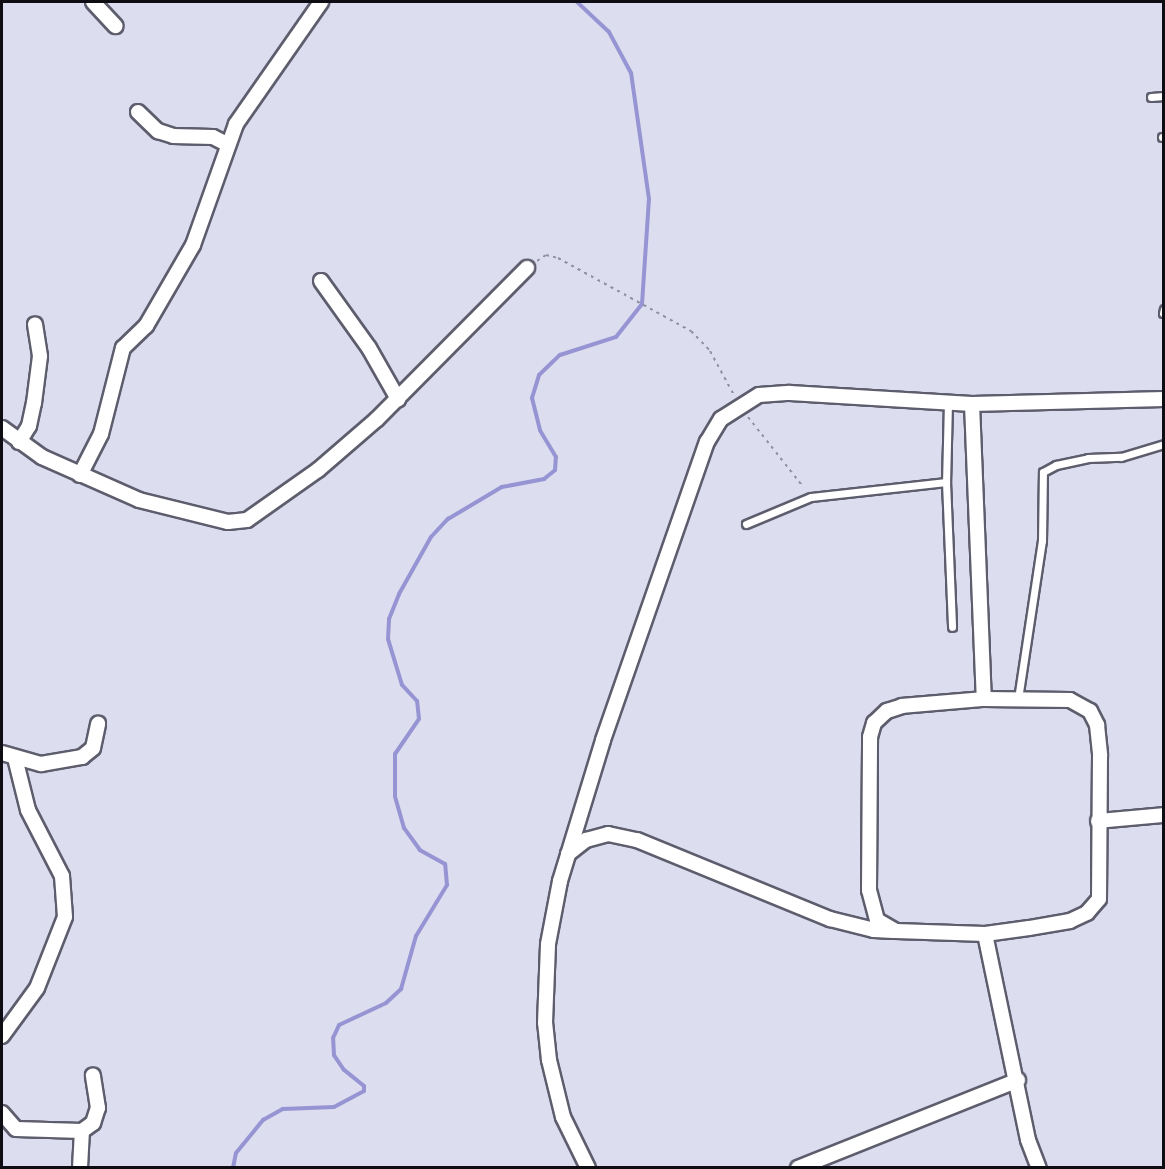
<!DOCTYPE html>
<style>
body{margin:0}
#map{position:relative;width:1165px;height:1169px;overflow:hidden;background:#dcddef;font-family:Arial,sans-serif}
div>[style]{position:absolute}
.stream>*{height:4px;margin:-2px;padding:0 2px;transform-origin:2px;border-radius:2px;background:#9694d3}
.path>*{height:2px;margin-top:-1px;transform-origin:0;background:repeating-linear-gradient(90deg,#9192a0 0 3px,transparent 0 7.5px)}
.roads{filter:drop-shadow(2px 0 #5d5d6d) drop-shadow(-2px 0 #5d5d6d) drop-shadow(0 2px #5d5d6d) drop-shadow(0 -2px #5d5d6d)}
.service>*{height:7px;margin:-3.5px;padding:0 3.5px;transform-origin:3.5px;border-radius:3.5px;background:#fff}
.minor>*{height:14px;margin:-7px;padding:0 7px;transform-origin:7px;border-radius:7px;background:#fff}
span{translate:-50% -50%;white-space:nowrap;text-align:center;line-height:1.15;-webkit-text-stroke:4.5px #dcddef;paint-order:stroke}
.frame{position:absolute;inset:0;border:3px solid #0d0d13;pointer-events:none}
</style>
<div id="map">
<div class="stream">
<div style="left:233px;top:1168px;width:15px;rotate:-79deg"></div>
<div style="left:236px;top:1153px;width:43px;rotate:-50.7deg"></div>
<div style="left:263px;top:1120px;width:23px;rotate:-29deg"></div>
<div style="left:283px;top:1109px;width:51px;rotate:-2.2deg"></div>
<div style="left:334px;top:1107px;width:34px;rotate:-28deg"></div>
<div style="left:364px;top:1091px;width:5px;rotate:-90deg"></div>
<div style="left:364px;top:1086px;width:26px;rotate:-141deg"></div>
<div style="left:344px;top:1070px;width:18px;rotate:-124deg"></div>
<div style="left:334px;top:1055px;width:17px;rotate:-93deg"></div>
<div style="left:333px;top:1038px;width:14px;rotate:-65deg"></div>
<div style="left:339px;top:1025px;width:52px;rotate:-25.1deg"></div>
<div style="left:386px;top:1003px;width:21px;rotate:-43deg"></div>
<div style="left:401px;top:989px;width:55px;rotate:-74.2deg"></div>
<div style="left:416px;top:936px;width:60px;rotate:-58.7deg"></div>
<div style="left:447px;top:885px;width:21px;rotate:-95deg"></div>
<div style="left:445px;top:864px;width:29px;rotate:-151deg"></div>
<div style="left:420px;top:850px;width:27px;rotate:-126deg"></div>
<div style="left:404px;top:828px;width:33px;rotate:-106deg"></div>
<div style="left:395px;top:796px;width:42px;rotate:-90deg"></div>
<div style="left:395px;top:754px;width:42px;rotate:-55.6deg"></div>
<div style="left:419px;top:719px;width:18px;rotate:-96deg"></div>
<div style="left:417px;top:701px;width:22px;rotate:-133deg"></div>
<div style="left:402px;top:685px;width:48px;rotate:-106.9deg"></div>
<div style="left:388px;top:639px;width:20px;rotate:-87deg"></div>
<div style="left:389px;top:619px;width:27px;rotate:-68deg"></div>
<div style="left:399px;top:594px;width:65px;rotate:-60.7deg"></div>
<div style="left:431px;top:537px;width:25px;rotate:-47deg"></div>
<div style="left:448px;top:519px;width:63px;rotate:-30.7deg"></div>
<div style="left:502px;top:487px;width:43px;rotate:-10.8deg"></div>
<div style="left:544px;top:479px;width:14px;rotate:-39deg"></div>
<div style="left:555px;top:470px;width:13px;rotate:-86deg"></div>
<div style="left:556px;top:457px;width:31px;rotate:-121deg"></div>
<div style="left:540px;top:430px;width:33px;rotate:-104deg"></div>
<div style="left:532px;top:398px;width:24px;rotate:-73deg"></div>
<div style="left:539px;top:375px;width:29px;rotate:-44deg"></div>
<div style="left:560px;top:355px;width:59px;rotate:-17.8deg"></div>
<div style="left:616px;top:337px;width:42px;rotate:-51.8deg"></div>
<div style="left:642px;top:304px;width:105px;rotate:-86.2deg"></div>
<div style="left:649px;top:199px;width:127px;rotate:-98.1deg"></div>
<div style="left:631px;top:73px;width:47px;rotate:-118.2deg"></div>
<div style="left:609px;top:32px;width:44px;rotate:-136.8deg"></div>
</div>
<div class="path">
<div style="left:537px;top:261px;width:11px;rotate:-34deg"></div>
<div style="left:546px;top:255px;width:12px;rotate:14deg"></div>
<div style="left:558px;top:258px;width:152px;rotate:28.8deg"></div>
<div style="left:691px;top:331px;width:28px;rotate:46deg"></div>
<div style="left:710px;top:351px;width:50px;rotate:61.4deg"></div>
<div style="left:748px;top:417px;width:90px;rotate:51.7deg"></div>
</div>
<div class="roads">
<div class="service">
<div style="left:1151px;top:97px;width:13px;rotate:-4deg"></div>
<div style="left:1162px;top:137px;width:2px"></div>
<div style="left:1163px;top:313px;width:4px;rotate:-76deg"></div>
<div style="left:948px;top:402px;width:80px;rotate:91.4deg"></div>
<div style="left:946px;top:482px;width:145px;rotate:87.6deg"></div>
<div style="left:746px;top:524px;width:70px;rotate:-22.6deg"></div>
<div style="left:811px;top:497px;width:136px;rotate:-6.3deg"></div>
<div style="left:1018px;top:699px;width:160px;rotate:-81.4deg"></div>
<div style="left:1042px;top:541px;width:69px;rotate:-89.2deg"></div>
<div style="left:1043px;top:472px;width:15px;rotate:-28deg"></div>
<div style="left:1056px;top:465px;width:33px;rotate:-12deg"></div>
<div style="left:1088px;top:458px;width:33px;rotate:-2deg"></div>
<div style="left:1121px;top:457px;width:45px;rotate:-16.8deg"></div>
</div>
<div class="minor">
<div style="left:93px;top:2px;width:33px;rotate:47deg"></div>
<div style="left:138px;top:112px;width:28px;rotate:44deg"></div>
<div style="left:158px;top:131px;width:16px;rotate:18deg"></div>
<div style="left:173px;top:136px;width:40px;rotate:1.4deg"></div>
<div style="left:213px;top:137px;width:16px;rotate:27deg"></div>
<div style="left:321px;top:281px;width:82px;rotate:54.4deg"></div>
<div style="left:369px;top:348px;width:59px;rotate:60.4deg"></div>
<div style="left:972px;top:404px;width:295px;rotate:87.7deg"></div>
<div style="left:2px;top:428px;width:49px;rotate:35.9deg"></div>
<div style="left:42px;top:457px;width:106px;rotate:23.9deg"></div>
<div style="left:139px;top:500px;width:92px;rotate:13.9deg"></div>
<div style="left:228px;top:522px;width:19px;rotate:-6deg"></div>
<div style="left:247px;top:520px;width:87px;rotate:-35.2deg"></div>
<div style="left:318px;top:470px;width:78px;rotate:-40.8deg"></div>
<div style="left:377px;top:419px;width:213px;rotate:-45.2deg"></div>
<div style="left:19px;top:442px;width:19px;rotate:-58deg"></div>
<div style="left:29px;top:426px;width:24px;rotate:-78deg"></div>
<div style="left:34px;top:403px;width:47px;rotate:-82.7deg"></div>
<div style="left:40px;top:356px;width:32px;rotate:-99deg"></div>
<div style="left:80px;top:475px;width:46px;rotate:-62.9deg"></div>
<div style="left:101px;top:434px;width:89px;rotate:-75.7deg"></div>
<div style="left:123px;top:348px;width:32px;rotate:-44deg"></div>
<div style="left:146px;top:326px;width:94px;rotate:-59.9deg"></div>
<div style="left:193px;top:245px;width:128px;rotate:-70.4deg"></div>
<div style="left:236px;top:124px;width:149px;rotate:-55.1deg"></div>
<div style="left:984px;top:699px;width:86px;rotate:0.7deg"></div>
<div style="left:1070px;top:700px;width:23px;rotate:29deg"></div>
<div style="left:1090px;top:711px;width:16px;rotate:63deg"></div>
<div style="left:1097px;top:725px;width:31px;rotate:84deg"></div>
<div style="left:1100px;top:756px;width:143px;rotate:90.4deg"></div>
<div style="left:1099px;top:899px;width:18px;rotate:131deg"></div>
<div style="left:1087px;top:913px;width:19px;rotate:155deg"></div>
<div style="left:1070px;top:921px;width:42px;rotate:170.3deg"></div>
<div style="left:1029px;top:928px;width:44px;rotate:172.2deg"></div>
<div style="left:985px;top:934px;width:89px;rotate:-178.1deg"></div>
<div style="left:896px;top:931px;width:22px;rotate:-150deg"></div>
<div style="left:877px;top:920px;width:31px;rotate:-105deg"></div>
<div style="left:869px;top:890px;width:153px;rotate:-89.6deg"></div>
<div style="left:870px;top:737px;width:15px;rotate:-74deg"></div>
<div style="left:874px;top:723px;width:18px;rotate:-43deg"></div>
<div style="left:887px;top:711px;width:16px;rotate:-18deg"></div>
<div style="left:902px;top:706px;width:82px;rotate:-4.9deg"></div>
<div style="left:2px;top:753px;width:41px;rotate:15.8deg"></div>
<div style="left:41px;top:764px;width:42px;rotate:-9.7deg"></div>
<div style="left:82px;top:757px;width:14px;rotate:-39deg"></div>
<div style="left:93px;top:748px;width:25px;rotate:-78deg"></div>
<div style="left:1098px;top:821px;width:66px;rotate:-5.2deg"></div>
<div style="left:568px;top:854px;width:23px;rotate:-38deg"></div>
<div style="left:586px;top:840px;width:23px;rotate:-15deg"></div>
<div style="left:608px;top:834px;width:30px;rotate:12deg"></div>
<div style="left:637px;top:840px;width:209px;rotate:22.3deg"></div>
<div style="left:830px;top:919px;width:45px;rotate:14deg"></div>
<div style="left:874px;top:930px;width:19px;rotate:3deg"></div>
<div style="left:985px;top:934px;width:210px;rotate:78.2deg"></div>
<div style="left:1028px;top:1140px;width:30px;rotate:69deg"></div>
<div style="left:2px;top:1036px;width:59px;rotate:-53.9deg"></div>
<div style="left:37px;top:988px;width:76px;rotate:-68.5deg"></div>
<div style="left:65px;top:917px;width:41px;rotate:-94.2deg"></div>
<div style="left:62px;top:876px;width:74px;rotate:-117.3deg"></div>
<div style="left:28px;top:810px;width:54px;rotate:-104deg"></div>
<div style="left:2px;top:1113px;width:21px;rotate:49deg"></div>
<div style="left:16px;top:1129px;width:66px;rotate:1.7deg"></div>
<div style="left:82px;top:1131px;width:14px;rotate:-36deg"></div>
<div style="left:93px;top:1123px;width:16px;rotate:-72deg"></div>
<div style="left:98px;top:1108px;width:33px;rotate:-99deg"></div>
<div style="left:80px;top:1168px;width:37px;rotate:-87deg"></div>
<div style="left:588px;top:1168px;width:57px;rotate:-116.1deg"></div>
<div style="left:563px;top:1117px;width:59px;rotate:-103.8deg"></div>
<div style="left:549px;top:1060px;width:37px;rotate:-96deg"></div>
<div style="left:545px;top:1023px;width:79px;rotate:-87.8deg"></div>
<div style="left:548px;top:944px;width:64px;rotate:-79.2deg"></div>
<div style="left:560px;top:881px;width:147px;rotate:-73deg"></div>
<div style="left:603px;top:740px;width:316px;rotate:-70.8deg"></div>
<div style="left:707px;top:442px;width:27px;rotate:-59deg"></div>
<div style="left:721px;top:419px;width:45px;rotate:-32.3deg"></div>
<div style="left:759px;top:395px;width:31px;rotate:-4deg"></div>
<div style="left:790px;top:393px;width:182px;rotate:3.5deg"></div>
<div style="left:972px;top:404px;width:192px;rotate:-1.5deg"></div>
<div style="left:798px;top:1168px;width:237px;rotate:-21.8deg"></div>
</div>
</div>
<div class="frame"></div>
</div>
